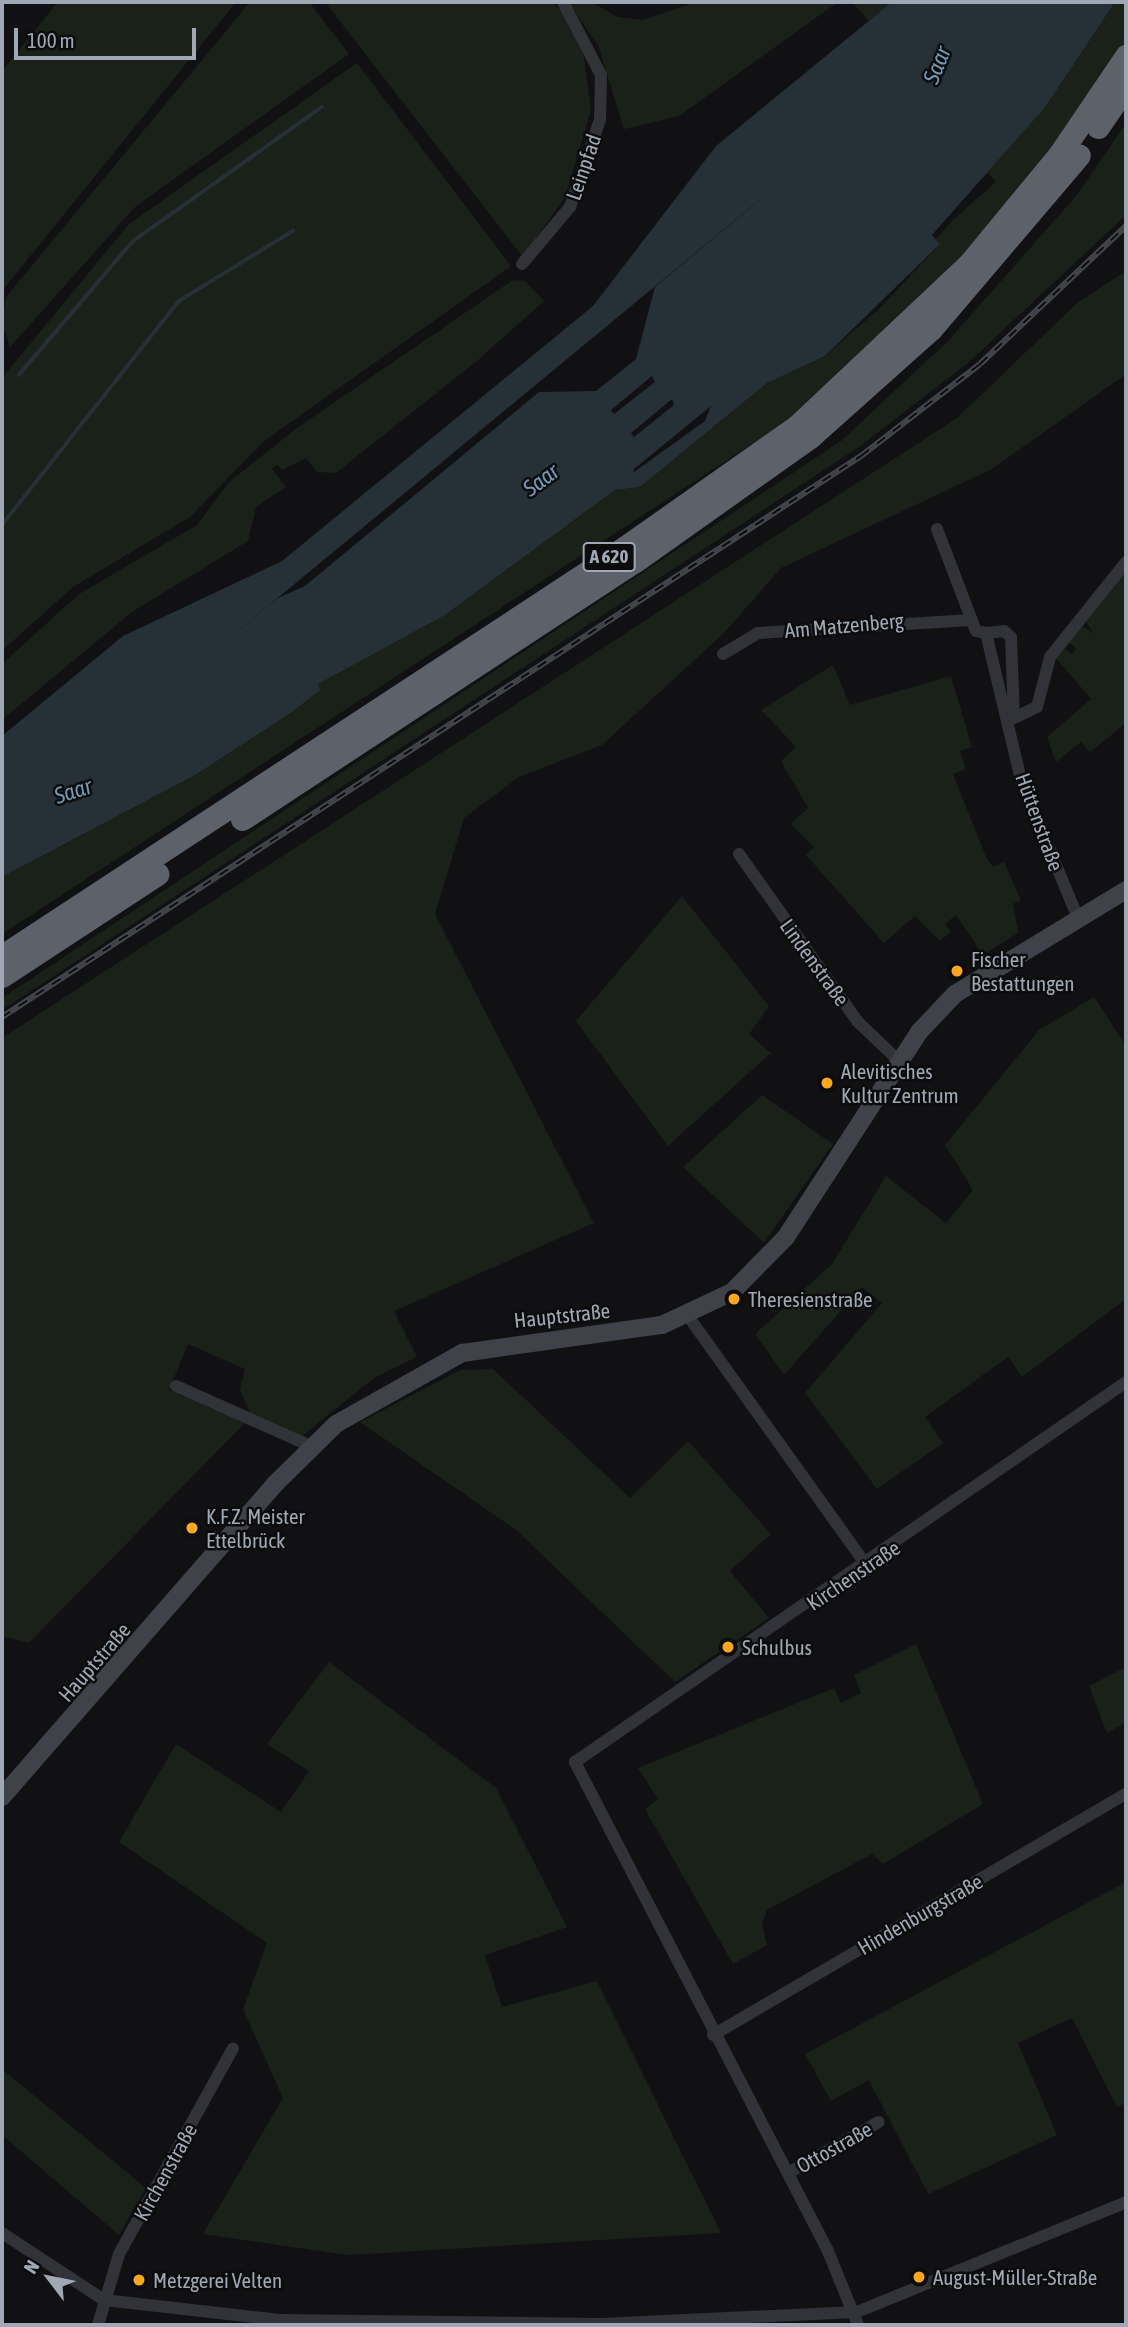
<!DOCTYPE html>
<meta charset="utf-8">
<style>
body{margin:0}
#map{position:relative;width:1128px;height:2327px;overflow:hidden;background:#111113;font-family:"Asap Condensed",sans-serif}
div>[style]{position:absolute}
.green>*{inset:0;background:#192119}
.water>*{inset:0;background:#263037}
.stream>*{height:3.5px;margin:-1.75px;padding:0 1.75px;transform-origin:1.75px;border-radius:1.75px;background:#263037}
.street>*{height:12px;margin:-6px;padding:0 6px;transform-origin:6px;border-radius:6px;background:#313338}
.secondary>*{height:18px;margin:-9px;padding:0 9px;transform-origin:9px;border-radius:9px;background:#3f4248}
.highway>*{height:23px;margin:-11.5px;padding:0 11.5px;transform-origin:11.5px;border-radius:11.5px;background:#5d6169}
.rail>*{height:6px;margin-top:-3px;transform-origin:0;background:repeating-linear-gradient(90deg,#0c0c0d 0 10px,#44474d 0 20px);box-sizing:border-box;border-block:2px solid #44474d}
.dots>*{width:19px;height:19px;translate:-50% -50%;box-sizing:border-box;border:4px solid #0c0c0d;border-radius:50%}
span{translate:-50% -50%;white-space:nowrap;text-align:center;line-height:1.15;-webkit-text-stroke:5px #0c0c0d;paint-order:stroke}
.shield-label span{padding:2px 5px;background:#0c0c0d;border:2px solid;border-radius:5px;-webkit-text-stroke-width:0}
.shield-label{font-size:19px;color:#a1a8b5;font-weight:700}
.street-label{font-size:21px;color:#a1a8b5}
.poi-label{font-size:21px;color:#a1a8b5}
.left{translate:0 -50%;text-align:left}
.water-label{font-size:23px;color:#7399b4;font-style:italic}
.frame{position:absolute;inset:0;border:4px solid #a1a8b5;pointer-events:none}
.north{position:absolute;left:14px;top:2243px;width:70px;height:70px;-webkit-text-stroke:5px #0c0c0d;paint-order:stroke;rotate:302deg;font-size:19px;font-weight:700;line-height:28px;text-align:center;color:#a1a8b5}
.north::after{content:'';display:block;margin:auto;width:24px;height:32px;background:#a1a8b5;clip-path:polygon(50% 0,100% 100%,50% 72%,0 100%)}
.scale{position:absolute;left:14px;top:28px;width:182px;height:32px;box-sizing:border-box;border:4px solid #a1a8b5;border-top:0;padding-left:9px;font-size:21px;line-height:24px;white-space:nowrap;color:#a1a8b5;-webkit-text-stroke:5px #0c0c0d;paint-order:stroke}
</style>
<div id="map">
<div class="green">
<div style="clip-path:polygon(58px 2px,236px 2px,2px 291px,2px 71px)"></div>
<div style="clip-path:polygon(250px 2px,309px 2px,349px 54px,135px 207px,10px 347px,2px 322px,6px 297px)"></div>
<div style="clip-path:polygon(325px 2px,553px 2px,562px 12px,583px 51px,591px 110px,565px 197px,523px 257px)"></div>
<div style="clip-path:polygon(568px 2px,591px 2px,618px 17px,643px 20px,696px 2px,838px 2px,679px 116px,624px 129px,598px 45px)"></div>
<div style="clip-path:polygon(852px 2px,892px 2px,869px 21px)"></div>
<div style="clip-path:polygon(1115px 2px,1126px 2px,1126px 41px,1018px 202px,807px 408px,2px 934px,2px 877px,197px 774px,292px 712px,317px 684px,445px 615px,615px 490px,640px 487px,767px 383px,825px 356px,881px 307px,940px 244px,936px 239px,952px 221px,996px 182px,988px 173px,969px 189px,1046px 106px)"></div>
<div style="clip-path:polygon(357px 63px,511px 266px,263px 442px,190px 517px,73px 587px,2px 651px,2px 378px,129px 224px)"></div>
<div style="clip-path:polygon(1126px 123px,1126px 215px,968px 363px,859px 447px,2px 1010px,2px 998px,841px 441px,948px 341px,1076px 196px)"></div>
<div style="clip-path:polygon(1126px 271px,1126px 374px,992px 469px,781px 568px,724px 633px,602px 745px,519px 777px,464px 818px,435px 914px,594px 1223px,394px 1311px,417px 1357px,374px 1378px,302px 1436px,250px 1413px,240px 1390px,245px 1369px,188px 1344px,169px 1390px,245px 1423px,29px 1643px,2px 1636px,2px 1038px,957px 418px,1077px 303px)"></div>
<div style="clip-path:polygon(513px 280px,525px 281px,544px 301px,478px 360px,336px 473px,317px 472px,306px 458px,282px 470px,277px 465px,272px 469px,286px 487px,256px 507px,248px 541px,132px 612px,2px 720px,2px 664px,79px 594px,197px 525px,229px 482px,297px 428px)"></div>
<div style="clip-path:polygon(1126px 568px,1126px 723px,1090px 752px,1081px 742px,1056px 762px,1047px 737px,1091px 699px,1055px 657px,1062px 647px,1072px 654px,1076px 648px,1067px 641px,1080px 624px,1094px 634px,1084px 619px)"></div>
<div style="clip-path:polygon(833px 665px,850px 705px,951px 676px,972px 747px,960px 751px,966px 769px,953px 774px,986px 857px,993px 867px,1004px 862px,1021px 900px,1013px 904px,1018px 933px,983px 955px,956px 915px,945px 924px,951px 932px,940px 941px,915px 916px,884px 943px,806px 855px,814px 847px,791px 824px,808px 808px,781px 761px,796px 747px,761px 710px)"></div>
<div style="clip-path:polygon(682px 896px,769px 1006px,749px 1034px,771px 1053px,668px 1146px,576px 1021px)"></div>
<div style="clip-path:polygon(1094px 997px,1126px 1046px,1126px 1299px,1022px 1377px,1008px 1357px,925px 1417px,943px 1443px,877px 1489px,805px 1393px,882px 1303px,862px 1287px,784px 1375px,755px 1334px,832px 1264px,886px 1176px,946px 1223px,973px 1190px,945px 1145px,1039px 1030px)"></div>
<div style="clip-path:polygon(762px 1095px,833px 1144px,764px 1243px,683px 1167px)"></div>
<div style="clip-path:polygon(493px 1369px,630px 1498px,688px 1441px,771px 1534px,730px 1571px,769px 1618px,675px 1682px,516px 1530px,360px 1422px,460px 1370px)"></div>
<div style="clip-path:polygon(916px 1644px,983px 1804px,883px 1864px,872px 1854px,767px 1910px,762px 1924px,767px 1945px,733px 1964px,645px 1809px,658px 1799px,638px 1768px,834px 1688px,841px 1703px,861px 1693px,854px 1675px)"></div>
<div style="clip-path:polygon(329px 1662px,496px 1788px,567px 1927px,485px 1955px,502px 2007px,597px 1981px,721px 2233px,347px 2255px,203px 2234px,283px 2098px,243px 2009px,267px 1943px,119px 1842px,176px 1744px,281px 1812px,309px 1771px,267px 1744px)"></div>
<div style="clip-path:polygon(1126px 1667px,1126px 1722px,1107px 1733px,1089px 1686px)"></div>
<div style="clip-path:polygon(1126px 1882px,1126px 2103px,1117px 2107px,1072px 2018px,1018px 2043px,1057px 2135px,928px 2194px,869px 2080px,831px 2101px,805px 2054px)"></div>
<div style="clip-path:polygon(2px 2069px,146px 2188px,119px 2235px,2px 2135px)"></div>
</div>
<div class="water">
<div style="clip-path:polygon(evenodd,892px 2px,1115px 2px,1046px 106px,932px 235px,940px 244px,825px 356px,767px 383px,640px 487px,615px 490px,445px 615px,318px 684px,320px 690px,292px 712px,197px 774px,2px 877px,2px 736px,123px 636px,282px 561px,593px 306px,716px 146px,892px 2px,803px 164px,655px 287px,636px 359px,596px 391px,539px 392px,305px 586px,276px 599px,193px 668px,803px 164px,892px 2px,652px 376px,655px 382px,614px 414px,611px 410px,652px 376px,892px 2px,672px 399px,674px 405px,634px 437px,631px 433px,672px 399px,892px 2px,711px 406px,705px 421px,634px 472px,634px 469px,711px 406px)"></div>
</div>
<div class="stream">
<div style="left:19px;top:375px;width:175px;rotate:-49.6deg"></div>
<div style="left:132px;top:242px;width:233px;rotate:-35.4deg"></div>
<div style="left:2px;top:525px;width:285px;rotate:-51.7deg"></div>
<div style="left:179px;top:301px;width:134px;rotate:-31.6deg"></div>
</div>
<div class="street">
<div style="left:522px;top:264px;width:75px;rotate:-49.9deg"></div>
<div style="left:570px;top:207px;width:92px;rotate:-71deg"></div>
<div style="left:600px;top:120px;width:45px;rotate:-88.7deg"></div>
<div style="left:601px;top:75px;width:82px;rotate:-117.5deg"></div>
<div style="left:937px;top:529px;width:109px;rotate:69.1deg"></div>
<div style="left:976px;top:631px;width:10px;rotate:11deg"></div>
<div style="left:986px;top:633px;width:151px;rotate:76.6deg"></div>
<div style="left:1021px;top:780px;width:152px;rotate:67.6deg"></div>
<div style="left:986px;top:633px;width:18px;rotate:-6deg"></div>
<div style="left:1004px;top:631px;width:9px;rotate:41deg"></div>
<div style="left:1011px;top:637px;width:80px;rotate:87.9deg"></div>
<div style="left:723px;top:654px;width:41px;rotate:-31deg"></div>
<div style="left:758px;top:633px;width:214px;rotate:-3.5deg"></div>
<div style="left:1014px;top:718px;width:25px;rotate:-26deg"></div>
<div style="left:1037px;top:707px;width:52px;rotate:-75.4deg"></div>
<div style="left:1050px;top:657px;width:122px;rotate:-51.3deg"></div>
<div style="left:739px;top:854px;width:206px;rotate:54.7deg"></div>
<div style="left:858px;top:1022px;width:58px;rotate:43.6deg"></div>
<div style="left:688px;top:1316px;width:307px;rotate:54.4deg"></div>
<div style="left:176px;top:1386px;width:148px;rotate:24deg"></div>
<div style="left:713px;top:2035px;width:478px;rotate:-30.3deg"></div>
<div style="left:788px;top:2173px;width:104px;rotate:-29.3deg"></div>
<div style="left:2px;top:2233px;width:122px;rotate:33.3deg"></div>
<div style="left:104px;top:2300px;width:177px;rotate:6.5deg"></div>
<div style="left:280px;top:2320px;width:321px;rotate:0.7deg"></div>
<div style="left:601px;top:2324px;width:256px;rotate:-2.7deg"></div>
<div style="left:857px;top:2312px;width:291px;rotate:-22.2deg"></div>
<div style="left:98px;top:2325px;width:74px;rotate:-73.5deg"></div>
<div style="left:119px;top:2254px;width:235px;rotate:-61deg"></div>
<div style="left:858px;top:2325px;width:80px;rotate:-112.1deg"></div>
<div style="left:828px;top:2251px;width:551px;rotate:-117.36deg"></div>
<div style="left:575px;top:1762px;width:669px;rotate:-34.59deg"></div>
</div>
<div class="secondary">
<div style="left:2px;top:1797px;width:417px;rotate:-48.9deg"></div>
<div style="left:276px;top:1483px;width:84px;rotate:-44.5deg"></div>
<div style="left:336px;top:1424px;width:145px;rotate:-29.4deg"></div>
<div style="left:462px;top:1353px;width:202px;rotate:-8deg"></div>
<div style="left:662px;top:1325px;width:77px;rotate:-25.2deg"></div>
<div style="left:732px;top:1292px;width:77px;rotate:-45.5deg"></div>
<div style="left:786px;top:1237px;width:244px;rotate:-57deg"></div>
<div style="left:919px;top:1032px;width:52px;rotate:-46.5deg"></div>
<div style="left:955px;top:994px;width:200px;rotate:-31.3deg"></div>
</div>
<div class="highway">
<div style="left:1098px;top:127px;width:50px;rotate:-55.7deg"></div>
<div style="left:242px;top:819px;width:470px;rotate:-33.3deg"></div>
<div style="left:635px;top:561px;width:213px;rotate:-35.3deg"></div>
<div style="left:809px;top:438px;width:164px;rotate:-41.8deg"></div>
<div style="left:931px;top:329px;width:228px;rotate:-49.6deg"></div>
<div style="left:2px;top:956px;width:744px;rotate:-33.26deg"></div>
<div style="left:624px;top:548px;width:212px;rotate:-35.2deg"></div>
<div style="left:797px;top:426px;width:236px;rotate:-43.3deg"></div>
<div style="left:969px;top:264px;width:141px;rotate:-50.5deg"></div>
<div style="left:1059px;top:155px;width:120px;rotate:-55.9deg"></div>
<div style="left:2px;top:976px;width:186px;rotate:-33.3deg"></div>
</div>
<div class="rail">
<div style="left:2px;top:1017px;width:1026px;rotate:-33.15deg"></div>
<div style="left:861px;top:456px;width:150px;rotate:-37.7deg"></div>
<div style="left:980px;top:364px;width:201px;rotate:-43.4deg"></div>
</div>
<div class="dots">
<div style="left:957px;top:971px;background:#ffa71c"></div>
<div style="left:827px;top:1083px;background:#ffa71c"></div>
<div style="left:734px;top:1299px;background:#ffa71c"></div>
<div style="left:192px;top:1528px;background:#ffa71c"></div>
<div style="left:728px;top:1647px;background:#ffa71c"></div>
<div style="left:919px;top:2277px;background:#ffa71c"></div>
<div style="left:139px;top:2280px;background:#ffa71c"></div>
</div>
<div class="shield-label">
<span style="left:609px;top:557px">A 620</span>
</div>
<div class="street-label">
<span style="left:583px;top:167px;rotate:-71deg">Leinpfad</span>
<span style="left:844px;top:625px;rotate:-5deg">Am Matzenberg</span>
<span style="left:1040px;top:822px;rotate:70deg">Hüttenstraße</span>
<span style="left:815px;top:962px;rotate:54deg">Lindenstraße</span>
<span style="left:562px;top:1315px;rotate:-6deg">Hauptstraße</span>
<span style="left:853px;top:1575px;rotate:-34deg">Kirchenstraße</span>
<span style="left:94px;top:1662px;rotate:-49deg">Hauptstraße</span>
<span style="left:920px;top:1914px;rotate:-30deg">Hindenburgstraße</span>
<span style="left:834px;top:2147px;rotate:-29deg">Ottostraße</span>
<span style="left:165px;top:2172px;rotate:-61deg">Kirchenstraße</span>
</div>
<div class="poi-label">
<span class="left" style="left:971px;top:971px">Fischer<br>Bestattungen</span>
<span class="left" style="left:841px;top:1083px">Alevitisches<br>Kultur Zentrum</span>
<span class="left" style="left:748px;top:1299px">Theresienstraße</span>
<span class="left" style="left:206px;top:1528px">K.F.Z. Meister<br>Ettelbrück</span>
<span class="left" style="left:742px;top:1647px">Schulbus</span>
<span class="left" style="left:933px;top:2277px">August-Müller-Straße</span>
<span class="left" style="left:153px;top:2280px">Metzgerei Velten</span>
</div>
<div class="water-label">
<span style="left:937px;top:65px;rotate:-68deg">Saar</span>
<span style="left:541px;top:480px;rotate:-37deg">Saar</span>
<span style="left:73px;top:791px;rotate:-18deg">Saar</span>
</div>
<div class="frame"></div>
<div class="north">N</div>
<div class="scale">100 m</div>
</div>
